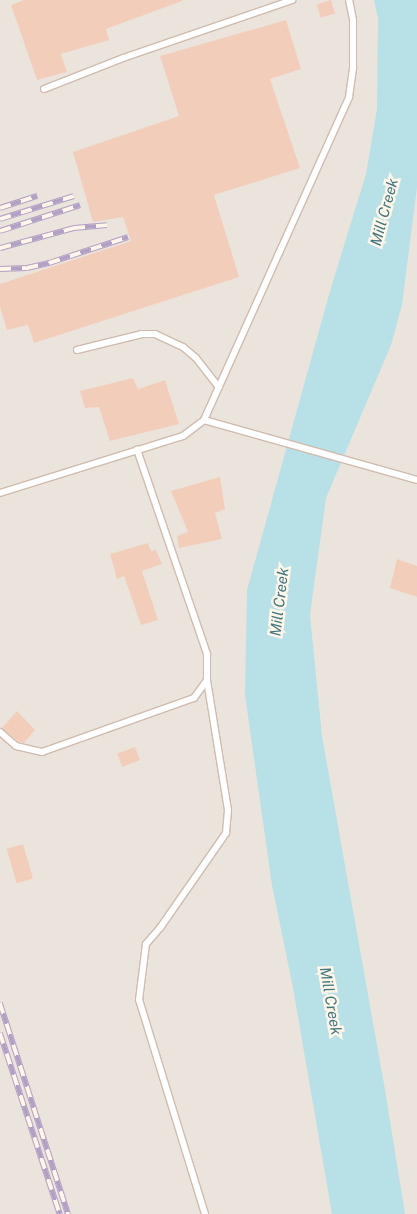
<!DOCTYPE html>
<style>
body{margin:0}
#map{position:relative;width:417px;height:1214px;overflow:hidden;background:#fcf1e2;font-family:"Public Sans",sans-serif}
div>[style]{position:absolute}
.industrial>*{inset:0;background:#ebe4dd;transform-origin:0 0}
.water>*{inset:0;background:#b7e1e6}
.building>*{inset:0;background:#f2ceba;transform-origin:0 0}
.roads{filter:drop-shadow(1px 0 #d0bbac) drop-shadow(-1px 0 #d0bbac) drop-shadow(0 1px #d0bbac) drop-shadow(0 -1px #d0bbac)}
.service>*{height:6px;margin:-3px;padding:0 3px;transform-origin:3px;border-radius:3px;background:#fff}
.rail>*{height:5.5px;margin-top:-2.75px;transform-origin:0;background:repeating-linear-gradient(90deg,#fff5e9 0 11px,#b3a1c5 0 22px);box-sizing:border-box;border-block:1px solid #b3a1c5}
span{translate:-50% -50%;white-space:nowrap;text-align:center;line-height:1.15;-webkit-text-stroke:5px #fff5e9;paint-order:stroke}
.water-label{font-size:15px;color:#3f7881;font-style:italic}
</style>
<div id="map">
<div class="industrial">
<div style="left:0;top:0;width:417px;height:1214px"></div>
</div>
<div class="water">
<div style="clip-path:polygon(374px 0,417px 0,417px 187px,402px 305px,391px 345px,326px 498px,310px 615px,322px 736px,385px 1090px,405px 1214px,332px 1214px,293px 988px,272px 885px,245px 695px,247px 590px,330px 291px,366px 174px,377px 109px,378px 18px)"></div>
</div>
<div class="building">
<div style="clip-path:polygon(24px 0,182px 0,182px 1px,106px 29px,109px 40px,61px 54px,67px 72px,37px 80px,11px 5px)"></div>
<div style="left:331px;top:0;width:14px;height:15px;rotate:73deg"></div>
<div style="clip-path:polygon(286px 20px,301px 69px,270px 79px,300px 168px,214px 195px,239px 277px,34px 343px,28px 325px,7px 330px,0 307px,0 284px,131px 241px,123px 217px,93px 222px,73px 152px,179px 116px,160px 56px)"></div>
<div style="clip-path:polygon(133px 378px,138px 389px,165px 380px,179px 424px,110px 441px,99px 407px,85px 408px,80px 391px)"></div>
<div style="clip-path:polygon(220px 477px,225px 509px,215px 513px,222px 539px,179px 548px,177px 536px,188px 532px,171px 491px)"></div>
<div style="clip-path:polygon(148px 543px,151px 551px,156px 550px,162px 564px,142px 571px,158px 620px,141px 625px,124px 576px,117px 579px,110px 554px)"></div>
<div style="clip-path:polygon(397px 559px,417px 566px,417px 597px,390px 588px)"></div>
<div style="clip-path:polygon(17px 711px,35px 730px,24px 743px,18px 741px,2px 728px)"></div>
<div style="left:135px;top:747px;width:14px;height:19px;rotate:69deg"></div>
<div style="left:23px;top:844px;width:36px;height:17px;rotate:74deg"></div>
</div>
<div class="roads">
<div class="service">
<div style="left:44px;top:89px;width:85px;rotate:-21.4deg"></div>
<div style="left:123px;top:58px;width:179px;rotate:-18.9deg"></div>
<div style="left:77px;top:350px;width:67px;rotate:-13.8deg"></div>
<div style="left:142px;top:334px;width:13px"></div>
<div style="left:155px;top:334px;width:31px;rotate:25deg"></div>
<div style="left:183px;top:347px;width:17px;rotate:40deg"></div>
<div style="left:196px;top:358px;width:37px;rotate:52deg"></div>
<div style="left:204px;top:420px;width:221px;rotate:15.7deg"></div>
<div style="left:0;top:493px;width:192px;rotate:-17.3deg"></div>
<div style="left:183px;top:436px;width:26px;rotate:-37deg"></div>
<div style="left:204px;top:420px;width:354px;rotate:-65.8deg"></div>
<div style="left:349px;top:97px;width:30px;rotate:-82deg"></div>
<div style="left:353px;top:67px;width:47px;rotate:-90deg"></div>
<div style="left:353px;top:20px;width:20px;rotate:-101deg"></div>
<div style="left:0;top:732px;width:21px;rotate:41deg"></div>
<div style="left:16px;top:746px;width:27px;rotate:13deg"></div>
<div style="left:42px;top:752px;width:161px;rotate:-19.6deg"></div>
<div style="left:194px;top:698px;width:22px;rotate:-54deg"></div>
<div style="left:207px;top:680px;width:26px;rotate:-90deg"></div>
<div style="left:207px;top:654px;width:216px;rotate:-108.9deg"></div>
<div style="left:205px;top:1214px;width:224px;rotate:-107.1deg"></div>
<div style="left:139px;top:1000px;width:56px;rotate:-82.9deg"></div>
<div style="left:146px;top:944px;width:21px;rotate:-49deg"></div>
<div style="left:160px;top:928px;width:116px;rotate:-55.2deg"></div>
<div style="left:226px;top:833px;width:23px;rotate:-85deg"></div>
<div style="left:228px;top:810px;width:132px;rotate:-99.2deg"></div>
</div>
</div>
<div class="rail">
<div style="left:0;top:208px;width:39px;rotate:-18deg"></div>
<div style="left:0;top:219px;width:77px;rotate:-17.3deg"></div>
<div style="left:0;top:231px;width:84px;rotate:-18deg"></div>
<div style="left:0;top:248px;width:77px;rotate:-15.1deg"></div>
<div style="left:74px;top:228px;width:33px;rotate:-5deg"></div>
<div style="left:0;top:269px;width:27px;rotate:-2deg"></div>
<div style="left:27px;top:268px;width:23px;rotate:-13deg"></div>
<div style="left:49px;top:263px;width:83px;rotate:-18.2deg"></div>
<div style="left:0;top:1003px;width:222px;rotate:72.1deg"></div>
<div style="left:0;top:1033px;width:191px;rotate:71.7deg"></div>
</div>
<div class="water-label">
<span style="left:384px;top:212px;rotate:-75deg">Mill Creek</span>
<span style="left:279px;top:602px;rotate:-83deg">Mill Creek</span>
<span style="left:331px;top:1001px;rotate:80deg">Mill Creek</span>
</div>
</div>
